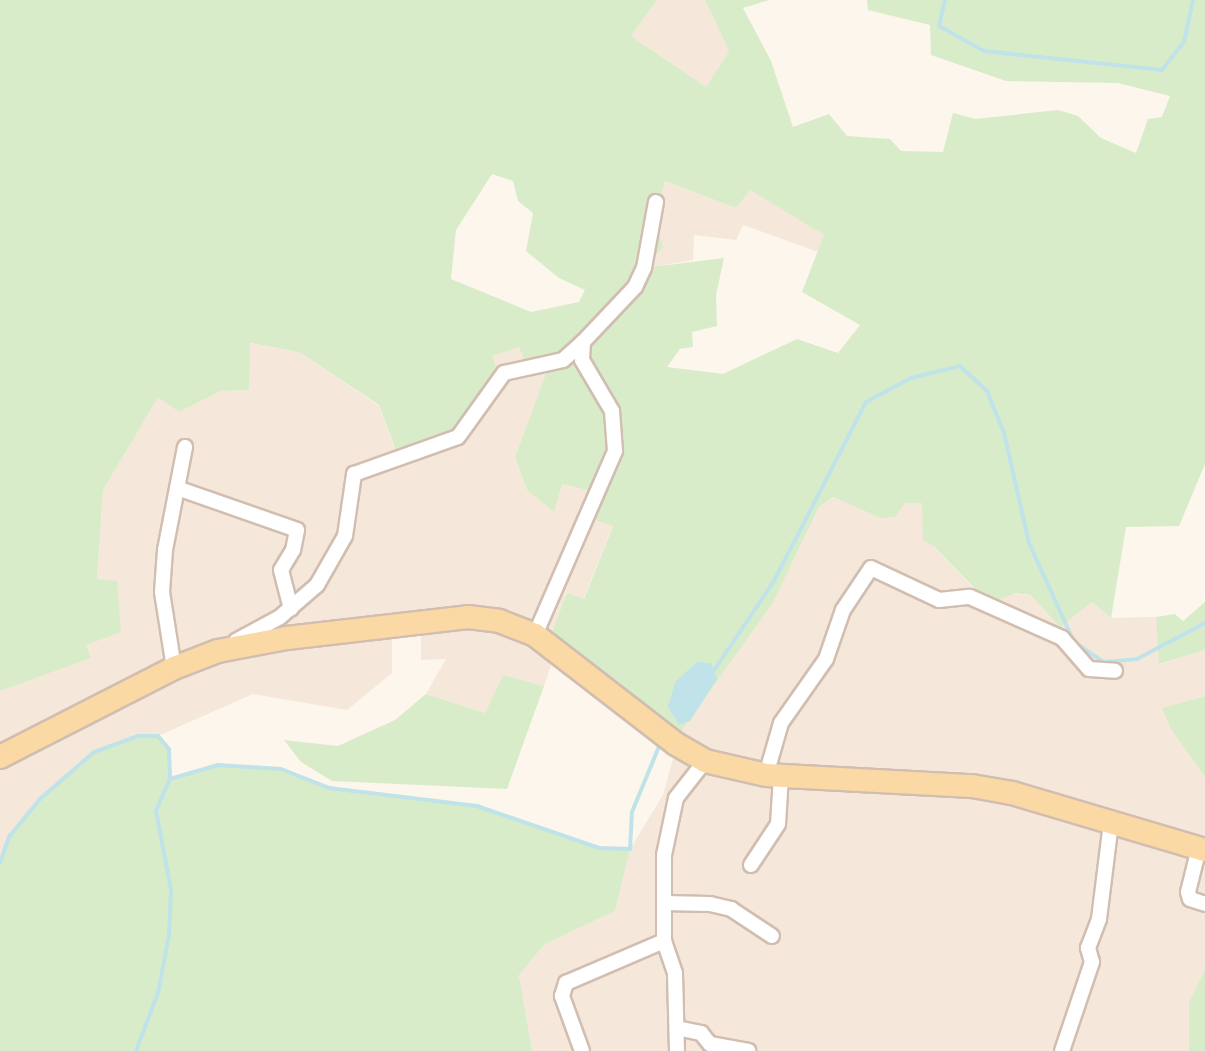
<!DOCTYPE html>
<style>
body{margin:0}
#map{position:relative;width:1205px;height:1051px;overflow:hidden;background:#fdf6ec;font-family:Mulish,sans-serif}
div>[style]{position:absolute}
.residential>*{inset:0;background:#f5e8da}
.green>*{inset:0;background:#d8ecc9}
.water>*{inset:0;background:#bfe3e8}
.stream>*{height:4px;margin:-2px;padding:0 2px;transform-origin:2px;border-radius:2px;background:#bfe3e8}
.roads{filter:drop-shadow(2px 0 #d1beb0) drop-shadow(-2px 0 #d1beb0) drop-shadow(0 2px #d1beb0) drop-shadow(0 -2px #d1beb0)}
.minor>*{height:14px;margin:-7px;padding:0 7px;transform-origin:7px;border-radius:7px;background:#fff}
.primary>*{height:22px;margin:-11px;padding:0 11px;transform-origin:11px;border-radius:11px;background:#fbd9a5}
span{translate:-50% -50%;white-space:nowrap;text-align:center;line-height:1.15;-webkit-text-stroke:8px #fffaf3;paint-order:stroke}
</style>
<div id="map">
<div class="residential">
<div style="clip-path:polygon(657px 0,705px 0,729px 51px,706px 87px,631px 36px)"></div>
<div style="clip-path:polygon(665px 181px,736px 208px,750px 189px,824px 235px,821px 253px,743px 225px,736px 240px,694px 235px,693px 260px,642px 269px)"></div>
<div style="clip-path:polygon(249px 343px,299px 352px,379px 406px,398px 458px,491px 356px,519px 347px,550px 366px,515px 457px,527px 490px,553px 511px,562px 484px,588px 490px,613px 525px,583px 600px,566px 593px,559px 642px,544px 686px,503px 675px,485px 713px,426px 694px,446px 659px,421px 660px,421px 623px,392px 627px,392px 673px,347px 710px,253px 694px,158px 736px,138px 736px,94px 752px,0 863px,0 691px,90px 658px,86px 645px,97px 580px,103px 490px,158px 396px,179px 412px,221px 391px,249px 390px)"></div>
<div style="clip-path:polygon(835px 497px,880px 518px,905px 503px,923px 503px,934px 546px,976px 591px,1031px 595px,1078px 610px,1092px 602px,1111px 618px,1156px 617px,1160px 664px,1205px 650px,1205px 696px,1163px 708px,1205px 777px,1205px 970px,1189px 1003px,1189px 1051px,532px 1051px,519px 975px,545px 944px,615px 911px,630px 849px,663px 795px,680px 733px,773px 603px,819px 507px)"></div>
</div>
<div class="green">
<div style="clip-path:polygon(evenodd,0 0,657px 0,631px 36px,706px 87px,729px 51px,705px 0,769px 0,743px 8px,771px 61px,793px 127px,829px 114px,847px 136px,890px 139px,901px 151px,943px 152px,953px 113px,976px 119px,1058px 110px,1078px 116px,1101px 138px,1136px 153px,1148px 119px,1162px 117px,1170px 96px,1118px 83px,1006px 81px,931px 55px,930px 25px,868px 10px,867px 0,1205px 0,1205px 464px,1179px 526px,1126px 527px,1111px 618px,1092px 602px,1060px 627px,1031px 595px,1015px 593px,995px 602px,977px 591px,934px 546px,923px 540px,922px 503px,905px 503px,895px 517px,880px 518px,834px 497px,819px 507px,773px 603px,680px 733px,551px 635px,567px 593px,584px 599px,613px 526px,580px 515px,587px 490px,562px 484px,554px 512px,527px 490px,515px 457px,549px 366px,529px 370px,519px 347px,492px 356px,502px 386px,466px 435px,399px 459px,379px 405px,299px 352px,250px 343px,249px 390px,221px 391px,179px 412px,158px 397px,103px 490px,97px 579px,117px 581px,121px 632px,86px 645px,91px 658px,0 691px,0 0,492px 174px,513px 181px,518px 201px,533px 213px,526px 251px,559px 278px,585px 290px,579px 302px,531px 312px,451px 279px,456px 230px,492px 174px,0 0,665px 181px,736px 208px,750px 190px,824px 235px,802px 292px,860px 325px,838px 353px,797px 339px,723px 374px,667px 367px,680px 349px,693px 347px,692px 332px,717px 326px,716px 295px,724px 258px,644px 268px,663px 247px,655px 223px,665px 181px)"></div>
<div style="clip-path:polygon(1205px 602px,1205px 650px,1159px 664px,1156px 617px,1175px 614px,1183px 621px)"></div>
<div style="clip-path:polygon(503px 675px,544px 686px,507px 789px,332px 781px,301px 762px,284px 740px,338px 746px,395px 720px,426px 694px,485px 713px)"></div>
<div style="clip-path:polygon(1205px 696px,1205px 777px,1171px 729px,1162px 708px)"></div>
<div style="clip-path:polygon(138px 736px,158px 736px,169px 749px,171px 779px,218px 765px,281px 769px,329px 788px,477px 806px,599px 848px,630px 849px,615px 911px,545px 944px,519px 975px,532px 1051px,0 1051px,0 863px,9px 837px,40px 799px,94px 752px)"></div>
<div style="clip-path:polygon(1205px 970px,1205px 1051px,1189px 1051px,1189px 1002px)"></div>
</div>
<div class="water">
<div style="clip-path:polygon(697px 662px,711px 663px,717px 679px,690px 721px,679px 725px,668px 707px,675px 682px)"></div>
</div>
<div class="stream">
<div style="left:945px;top:0;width:27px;rotate:103deg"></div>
<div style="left:939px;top:26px;width:51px;rotate:29.1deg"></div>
<div style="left:984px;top:51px;width:179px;rotate:6.1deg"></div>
<div style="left:1162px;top:70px;width:36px;rotate:-52deg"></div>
<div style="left:1184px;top:42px;width:43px;rotate:-77.9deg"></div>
<div style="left:713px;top:672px;width:110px;rotate:-56.2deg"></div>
<div style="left:774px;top:581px;width:201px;rotate:-62.8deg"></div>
<div style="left:866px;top:402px;width:51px;rotate:-28.1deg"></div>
<div style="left:911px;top:378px;width:50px;rotate:-13.8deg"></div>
<div style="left:960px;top:366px;width:37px;rotate:43deg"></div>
<div style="left:987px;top:391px;width:45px;rotate:68deg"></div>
<div style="left:1004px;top:433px;width:113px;rotate:77.2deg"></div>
<div style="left:1029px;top:543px;width:109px;rotate:65.6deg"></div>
<div style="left:1074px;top:642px;width:36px;rotate:34deg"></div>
<div style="left:1104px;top:662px;width:33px;rotate:-5deg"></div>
<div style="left:1137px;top:659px;width:77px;rotate:-27.9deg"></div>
<div style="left:170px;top:779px;width:50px;rotate:-16.3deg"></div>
<div style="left:218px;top:765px;width:63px;rotate:3.6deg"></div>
<div style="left:281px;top:769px;width:52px;rotate:21.6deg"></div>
<div style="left:329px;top:788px;width:149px;rotate:6.9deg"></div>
<div style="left:477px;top:806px;width:129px;rotate:19deg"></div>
<div style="left:599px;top:848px;width:31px;rotate:2deg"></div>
<div style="left:630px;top:849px;width:37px;rotate:-87deg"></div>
<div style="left:632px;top:812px;width:74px;rotate:-67.6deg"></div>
<div style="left:0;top:863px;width:28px;rotate:-71deg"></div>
<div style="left:9px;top:837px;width:49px;rotate:-50.8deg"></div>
<div style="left:40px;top:799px;width:72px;rotate:-41deg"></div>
<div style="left:94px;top:752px;width:47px;rotate:-20deg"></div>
<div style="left:138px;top:736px;width:20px"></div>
<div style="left:158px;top:736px;width:17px;rotate:50deg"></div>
<div style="left:169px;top:749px;width:30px;rotate:88deg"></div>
<div style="left:170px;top:779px;width:35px;rotate:114deg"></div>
<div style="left:156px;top:811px;width:80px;rotate:79.2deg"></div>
<div style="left:171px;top:890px;width:45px;rotate:92.5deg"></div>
<div style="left:169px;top:935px;width:59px;rotate:100.7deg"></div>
<div style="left:158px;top:993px;width:62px;rotate:110.8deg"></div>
</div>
<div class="roads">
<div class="minor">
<div style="left:177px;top:488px;width:127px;rotate:19.3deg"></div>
<div style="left:297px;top:530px;width:20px;rotate:101deg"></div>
<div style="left:293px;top:550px;width:23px;rotate:121deg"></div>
<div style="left:281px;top:570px;width:40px;rotate:75.6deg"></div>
<div style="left:535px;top:635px;width:201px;rotate:-66.5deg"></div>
<div style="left:615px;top:451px;width:40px;rotate:-94.3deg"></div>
<div style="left:612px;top:411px;width:59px;rotate:-120.5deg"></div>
<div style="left:582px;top:360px;width:18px;rotate:-87deg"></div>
<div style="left:236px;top:641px;width:50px;rotate:-28.6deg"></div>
<div style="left:280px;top:617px;width:49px;rotate:-40.9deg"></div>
<div style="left:317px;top:585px;width:56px;rotate:-60.3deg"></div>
<div style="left:345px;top:536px;width:63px;rotate:-81.7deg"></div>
<div style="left:354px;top:474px;width:110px;rotate:-19.6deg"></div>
<div style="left:458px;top:437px;width:79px;rotate:-54.3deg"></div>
<div style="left:504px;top:373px;width:60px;rotate:-12.4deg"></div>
<div style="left:563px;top:360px;width:27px;rotate:-42deg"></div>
<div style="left:583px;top:342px;width:76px;rotate:-46.6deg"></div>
<div style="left:635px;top:287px;width:21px;rotate:-65deg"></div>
<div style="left:644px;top:268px;width:67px;rotate:-79.7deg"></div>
<div style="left:174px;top:668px;width:77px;rotate:-99deg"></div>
<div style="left:162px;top:592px;width:42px;rotate:-85.9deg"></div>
<div style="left:165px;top:550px;width:105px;rotate:-79deg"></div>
<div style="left:766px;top:775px;width:54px;rotate:-73.9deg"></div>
<div style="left:781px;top:723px;width:78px;rotate:-54.9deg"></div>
<div style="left:826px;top:659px;width:52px;rotate:-70.9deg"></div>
<div style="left:843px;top:610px;width:50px;rotate:-56.3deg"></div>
<div style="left:871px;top:568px;width:75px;rotate:25.2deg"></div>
<div style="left:939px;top:600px;width:31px;rotate:-6deg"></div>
<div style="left:970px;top:597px;width:101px;rotate:24deg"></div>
<div style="left:1062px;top:638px;width:41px;rotate:48.9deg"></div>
<div style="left:1089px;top:669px;width:26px;rotate:4deg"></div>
<div style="left:1199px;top:848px;width:45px;rotate:104deg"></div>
<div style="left:1188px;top:892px;width:7px;rotate:74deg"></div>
<div style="left:1190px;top:899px;width:16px;rotate:18deg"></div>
<div style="left:751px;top:865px;width:49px;rotate:-56.6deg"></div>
<div style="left:778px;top:824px;width:48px;rotate:-86.4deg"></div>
<div style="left:664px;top:903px;width:46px;rotate:1.2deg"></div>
<div style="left:710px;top:904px;width:22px;rotate:13deg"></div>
<div style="left:731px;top:909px;width:49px;rotate:33.4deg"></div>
<div style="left:677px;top:1028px;width:25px;rotate:12deg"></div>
<div style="left:701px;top:1033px;width:14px;rotate:51deg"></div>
<div style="left:710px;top:1044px;width:39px;rotate:10deg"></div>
<div style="left:582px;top:1051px;width:59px;rotate:-110deg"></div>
<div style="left:562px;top:996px;width:14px;rotate:-73deg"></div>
<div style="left:566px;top:983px;width:107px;rotate:-23.2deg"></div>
<div style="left:677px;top:1051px;width:78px;rotate:-91.5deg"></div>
<div style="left:675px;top:973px;width:34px;rotate:-109deg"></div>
<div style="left:664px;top:941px;width:86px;rotate:-90deg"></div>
<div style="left:664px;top:855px;width:58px;rotate:-78.1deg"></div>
<div style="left:676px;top:798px;width:47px;rotate:-51.9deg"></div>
<div style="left:1062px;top:1051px;width:94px;rotate:-71.4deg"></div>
<div style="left:1092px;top:962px;width:15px;rotate:-106deg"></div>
<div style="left:1088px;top:948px;width:31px;rotate:-69deg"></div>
<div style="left:1099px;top:919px;width:98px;rotate:-82.9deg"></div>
</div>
<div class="primary">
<div style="left:0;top:757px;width:195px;rotate:-27.1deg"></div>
<div style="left:174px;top:668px;width:47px;rotate:-21.1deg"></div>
<div style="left:218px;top:651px;width:70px;rotate:-10.7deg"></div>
<div style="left:287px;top:638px;width:182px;rotate:-6.6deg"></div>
<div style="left:468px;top:617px;width:31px;rotate:7deg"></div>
<div style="left:499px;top:621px;width:39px;rotate:21deg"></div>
<div style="left:535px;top:635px;width:178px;rotate:37.7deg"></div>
<div style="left:676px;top:744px;width:34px;rotate:30deg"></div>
<div style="left:705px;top:761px;width:63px;rotate:12.9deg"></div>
<div style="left:766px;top:775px;width:206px;rotate:3.1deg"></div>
<div style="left:972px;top:786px;width:41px;rotate:9.9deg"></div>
<div style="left:1012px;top:793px;width:201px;rotate:16.5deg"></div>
</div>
</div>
</div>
